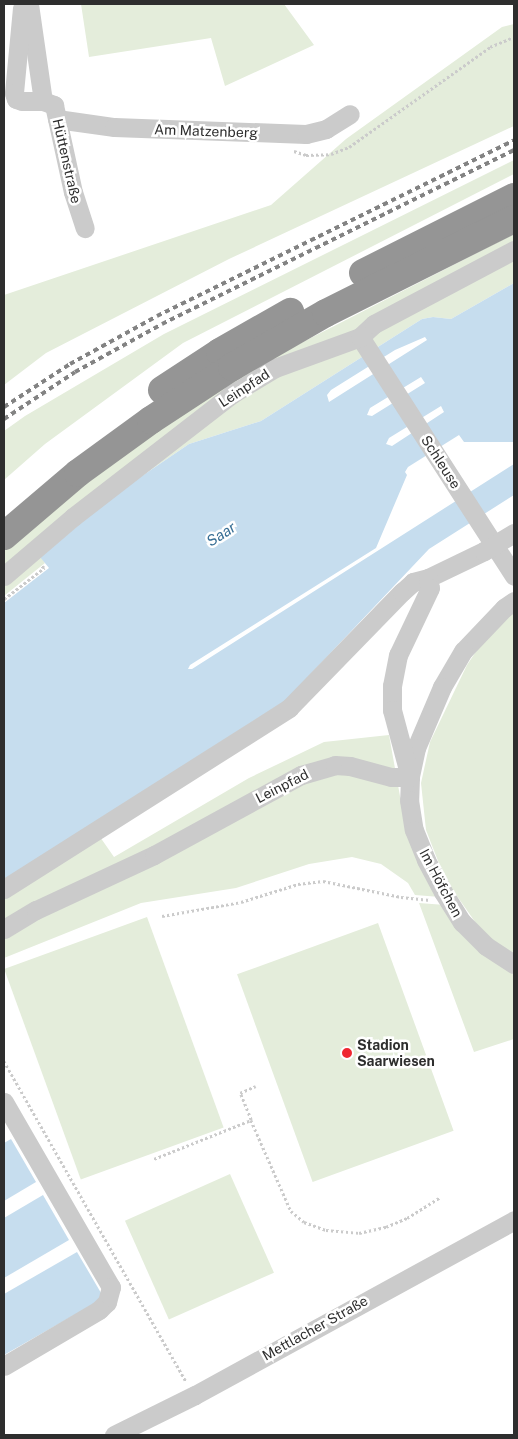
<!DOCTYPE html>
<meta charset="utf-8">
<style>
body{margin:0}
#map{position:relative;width:518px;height:1439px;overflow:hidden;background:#fff;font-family:"Public Sans",sans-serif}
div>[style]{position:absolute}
.green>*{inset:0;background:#e4eddb;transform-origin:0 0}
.water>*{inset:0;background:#c6ddee}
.path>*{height:2.5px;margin-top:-1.25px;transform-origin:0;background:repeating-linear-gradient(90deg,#cbcbcb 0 2.5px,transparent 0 5px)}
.minor>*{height:19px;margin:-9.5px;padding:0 9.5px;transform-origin:9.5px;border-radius:9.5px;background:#cbcbcb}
.highway>*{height:28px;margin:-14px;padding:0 14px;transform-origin:14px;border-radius:14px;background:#959595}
.rail>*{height:4px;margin-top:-2px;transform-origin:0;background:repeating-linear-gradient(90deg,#838383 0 5px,transparent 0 9px)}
.dots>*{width:14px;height:14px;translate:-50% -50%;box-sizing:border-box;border:2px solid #fff;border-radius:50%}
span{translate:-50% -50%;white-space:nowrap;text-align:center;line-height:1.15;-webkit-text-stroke:5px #fff;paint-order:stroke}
.street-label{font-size:14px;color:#2e2e2e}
.poi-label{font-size:14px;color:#2e2e2e;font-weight:700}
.left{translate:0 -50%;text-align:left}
.water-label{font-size:15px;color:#386f95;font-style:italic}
.frame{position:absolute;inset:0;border:5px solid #2e2e2e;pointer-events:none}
</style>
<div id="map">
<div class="green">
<div style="clip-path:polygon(81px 4px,284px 4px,314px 45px,225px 86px,211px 38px,89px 57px)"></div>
<div style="clip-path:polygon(514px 24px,514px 126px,229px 259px,46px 353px,4px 385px,4px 295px,271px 205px,346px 139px,502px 27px)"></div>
<div style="clip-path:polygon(514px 160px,514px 174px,183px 343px,45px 444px,4px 480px,4px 431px,25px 416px,164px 334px)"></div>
<div style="clip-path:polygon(514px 234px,514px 283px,451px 319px,433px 317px,422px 319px,261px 421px,189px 444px,117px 493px,41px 557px,45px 563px,4px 596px,4px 545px,217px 386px)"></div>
<div style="clip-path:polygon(514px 608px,514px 957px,485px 936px,445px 879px,426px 830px,421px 783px,430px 742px,467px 665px,483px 641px)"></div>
<div style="clip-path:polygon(389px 735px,407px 835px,440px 897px,415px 895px,408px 883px,381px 864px,352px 857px,309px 864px,236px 888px,141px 903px,4px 958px,4px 880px,91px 824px,114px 857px,249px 778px,324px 742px)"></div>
<div style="clip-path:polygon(419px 903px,445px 905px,481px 951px,514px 975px,514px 1039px,474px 1052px)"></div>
<div style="left:147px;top:917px;width:224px;height:152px;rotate:70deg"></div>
<div style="left:378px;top:923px;width:221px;height:150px;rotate:70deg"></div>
<div style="left:230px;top:1174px;width:108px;height:115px;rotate:66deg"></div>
</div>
<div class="water">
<div style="clip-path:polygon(evenodd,514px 283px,514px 442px,464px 442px,459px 435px,408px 467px,405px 472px,407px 475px,376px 548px,190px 665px,188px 669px,192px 669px,514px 464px,514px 495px,429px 549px,285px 701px,4px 880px,4px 603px,49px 568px,40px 557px,117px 493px,189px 444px,261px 421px,422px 319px,433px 317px,451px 319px,514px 283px,425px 337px,427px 340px,329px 402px,327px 395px,331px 390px,395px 350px,425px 337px,514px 283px,421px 377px,425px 383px,372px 416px,367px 415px,370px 408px,421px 377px,514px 283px,441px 406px,444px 412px,392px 446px,386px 444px,389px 438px,441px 406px)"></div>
<div style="clip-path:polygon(11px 1139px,36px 1182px,4px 1201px,4px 1143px)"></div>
<div style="clip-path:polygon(43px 1195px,69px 1240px,4px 1278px,4px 1218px)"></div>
<div style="clip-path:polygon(77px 1252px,104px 1298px,4px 1355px,4px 1294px)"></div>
</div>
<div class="path">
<div style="left:294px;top:151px;width:13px;rotate:18deg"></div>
<div style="left:306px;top:155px;width:25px;rotate:-2deg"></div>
<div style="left:331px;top:154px;width:19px;rotate:-21deg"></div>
<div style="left:349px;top:147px;width:173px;rotate:-35.3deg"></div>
<div style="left:490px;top:47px;width:26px;rotate:-23deg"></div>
<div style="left:4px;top:599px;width:51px;rotate:-37.8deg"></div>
<div style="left:44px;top:568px;width:4px;rotate:-146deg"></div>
<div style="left:162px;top:916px;width:80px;rotate:-10deg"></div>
<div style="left:241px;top:902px;width:60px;rotate:-17.5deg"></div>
<div style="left:298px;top:884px;width:25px;rotate:-7deg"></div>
<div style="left:323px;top:881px;width:80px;rotate:11.6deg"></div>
<div style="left:401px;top:897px;width:29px;rotate:6deg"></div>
<div style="left:4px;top:1061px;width:368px;rotate:60.4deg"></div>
<div style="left:251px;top:1120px;width:29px;rotate:-112deg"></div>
<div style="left:240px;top:1093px;width:17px;rotate:-24deg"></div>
<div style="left:154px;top:1159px;width:105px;rotate:-21.9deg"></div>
<div style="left:251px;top:1120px;width:99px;rotate:66.3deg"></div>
<div style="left:291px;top:1211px;width:17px;rotate:40deg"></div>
<div style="left:304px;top:1222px;width:23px;rotate:20deg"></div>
<div style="left:326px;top:1230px;width:33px;rotate:5deg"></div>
<div style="left:359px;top:1233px;width:28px;rotate:-13deg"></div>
<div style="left:386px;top:1227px;width:23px;rotate:-23deg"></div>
<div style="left:407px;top:1218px;width:39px;rotate:-32deg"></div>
</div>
<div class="minor">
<div style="left:29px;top:4px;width:98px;rotate:81.8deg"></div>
<div style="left:43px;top:101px;width:12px;rotate:20deg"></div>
<div style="left:54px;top:105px;width:89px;rotate:77.7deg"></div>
<div style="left:73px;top:192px;width:38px;rotate:72deg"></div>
<div style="left:22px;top:8px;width:85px;rotate:95.4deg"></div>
<div style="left:14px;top:93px;width:6px;rotate:72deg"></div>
<div style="left:16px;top:99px;width:6px;rotate:18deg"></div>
<div style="left:22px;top:101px;width:21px"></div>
<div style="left:57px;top:119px;width:58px;rotate:8deg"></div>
<div style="left:114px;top:127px;width:192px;rotate:2.1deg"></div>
<div style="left:306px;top:134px;width:21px;rotate:-14deg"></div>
<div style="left:326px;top:129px;width:28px;rotate:-32deg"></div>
<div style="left:360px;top:337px;width:284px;rotate:57.2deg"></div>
<div style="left:4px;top:576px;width:91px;rotate:-40.5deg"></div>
<div style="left:73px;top:517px;width:201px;rotate:-37.7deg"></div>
<div style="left:232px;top:394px;width:50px;rotate:-31.2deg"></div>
<div style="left:275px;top:368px;width:90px;rotate:-20deg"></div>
<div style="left:360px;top:337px;width:19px;rotate:-43deg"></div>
<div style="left:374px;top:324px;width:158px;rotate:-27.9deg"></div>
<div style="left:428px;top:578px;width:62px;rotate:-25.7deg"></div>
<div style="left:484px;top:551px;width:35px;rotate:-31deg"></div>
<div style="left:514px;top:601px;width:12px;rotate:145deg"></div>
<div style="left:504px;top:608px;width:59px;rotate:133.6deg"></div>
<div style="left:463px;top:651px;width:42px;rotate:120.3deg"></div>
<div style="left:442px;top:687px;width:66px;rotate:113.1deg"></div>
<div style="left:416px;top:748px;width:30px;rotate:102deg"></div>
<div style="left:410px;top:777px;width:23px;rotate:92deg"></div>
<div style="left:409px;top:800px;width:30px;rotate:81deg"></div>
<div style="left:414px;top:830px;width:32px;rotate:68deg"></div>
<div style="left:426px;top:860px;width:36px;rotate:62deg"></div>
<div style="left:443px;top:892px;width:36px;rotate:58deg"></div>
<div style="left:462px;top:922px;width:34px;rotate:45deg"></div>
<div style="left:486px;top:946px;width:33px;rotate:33deg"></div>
<div style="left:4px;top:889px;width:338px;rotate:-32.4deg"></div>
<div style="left:289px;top:708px;width:162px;rotate:-45.8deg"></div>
<div style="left:402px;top:592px;width:15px;rotate:-42deg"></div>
<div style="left:413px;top:582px;width:16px;rotate:-15deg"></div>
<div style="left:428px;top:578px;width:10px;rotate:79deg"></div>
<div style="left:430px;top:588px;width:74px;rotate:115.5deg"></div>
<div style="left:398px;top:655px;width:32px;rotate:101deg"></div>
<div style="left:392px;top:686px;width:24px;rotate:90deg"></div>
<div style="left:392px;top:710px;width:69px;rotate:75deg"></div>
<div style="left:4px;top:929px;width:37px;rotate:-31deg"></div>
<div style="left:36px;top:910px;width:130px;rotate:-25deg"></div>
<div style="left:154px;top:855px;width:167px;rotate:-28.6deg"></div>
<div style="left:301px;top:775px;width:35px;rotate:-16deg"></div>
<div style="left:335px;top:765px;width:15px;rotate:4deg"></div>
<div style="left:350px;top:766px;width:42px;rotate:15deg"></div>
<div style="left:391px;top:777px;width:19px"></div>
<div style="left:4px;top:1102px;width:214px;rotate:60deg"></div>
<div style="left:111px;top:1287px;width:16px;rotate:105deg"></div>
<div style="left:107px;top:1302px;width:11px;rotate:135deg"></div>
<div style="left:99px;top:1310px;width:110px;rotate:149.5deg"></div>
<div style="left:114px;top:1435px;width:90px;rotate:-26.3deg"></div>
<div style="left:195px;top:1395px;width:364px;rotate:-28.7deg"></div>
</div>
<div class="highway">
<div style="left:363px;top:273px;width:169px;rotate:-26.7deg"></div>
<div style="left:162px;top:390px;width:69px;rotate:-33.2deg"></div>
<div style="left:220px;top:352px;width:81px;rotate:-29.7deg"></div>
<div style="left:4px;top:536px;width:97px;rotate:-40.4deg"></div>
<div style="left:78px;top:473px;width:90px;rotate:-36deg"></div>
<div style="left:151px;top:420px;width:97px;rotate:-33.2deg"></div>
<div style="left:232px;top:367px;width:108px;rotate:-29.9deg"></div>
<div style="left:326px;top:313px;width:210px;rotate:-26.6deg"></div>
</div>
<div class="rail">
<div style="left:4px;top:407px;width:79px;rotate:-33.1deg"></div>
<div style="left:70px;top:364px;width:99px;rotate:-28.9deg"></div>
<div style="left:157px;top:316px;width:398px;rotate:-26.2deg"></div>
<div style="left:4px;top:419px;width:85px;rotate:-33.5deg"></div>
<div style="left:75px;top:372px;width:99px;rotate:-28.9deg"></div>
<div style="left:162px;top:324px;width:393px;rotate:-26.3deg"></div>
</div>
<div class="dots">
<div style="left:347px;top:1053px;background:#ef2731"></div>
</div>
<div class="street-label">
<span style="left:206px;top:131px;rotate:2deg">Am Matzenberg</span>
<span style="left:67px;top:161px;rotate:77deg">Hüttenstraße</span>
<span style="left:244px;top:388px;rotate:-33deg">Leinpfad</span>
<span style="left:441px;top:462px;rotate:57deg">Schleuse</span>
<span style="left:282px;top:786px;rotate:-27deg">Leinpfad</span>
<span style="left:441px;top:883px;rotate:62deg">Im Höfchen</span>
<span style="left:315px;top:1328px;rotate:-29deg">Mettlacher Straße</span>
</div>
<div class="poi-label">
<span class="left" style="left:357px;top:1053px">Stadion<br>Saarwiesen</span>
</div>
<div class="water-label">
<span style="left:221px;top:534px;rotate:-33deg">Saar</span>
</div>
<div class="frame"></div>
</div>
